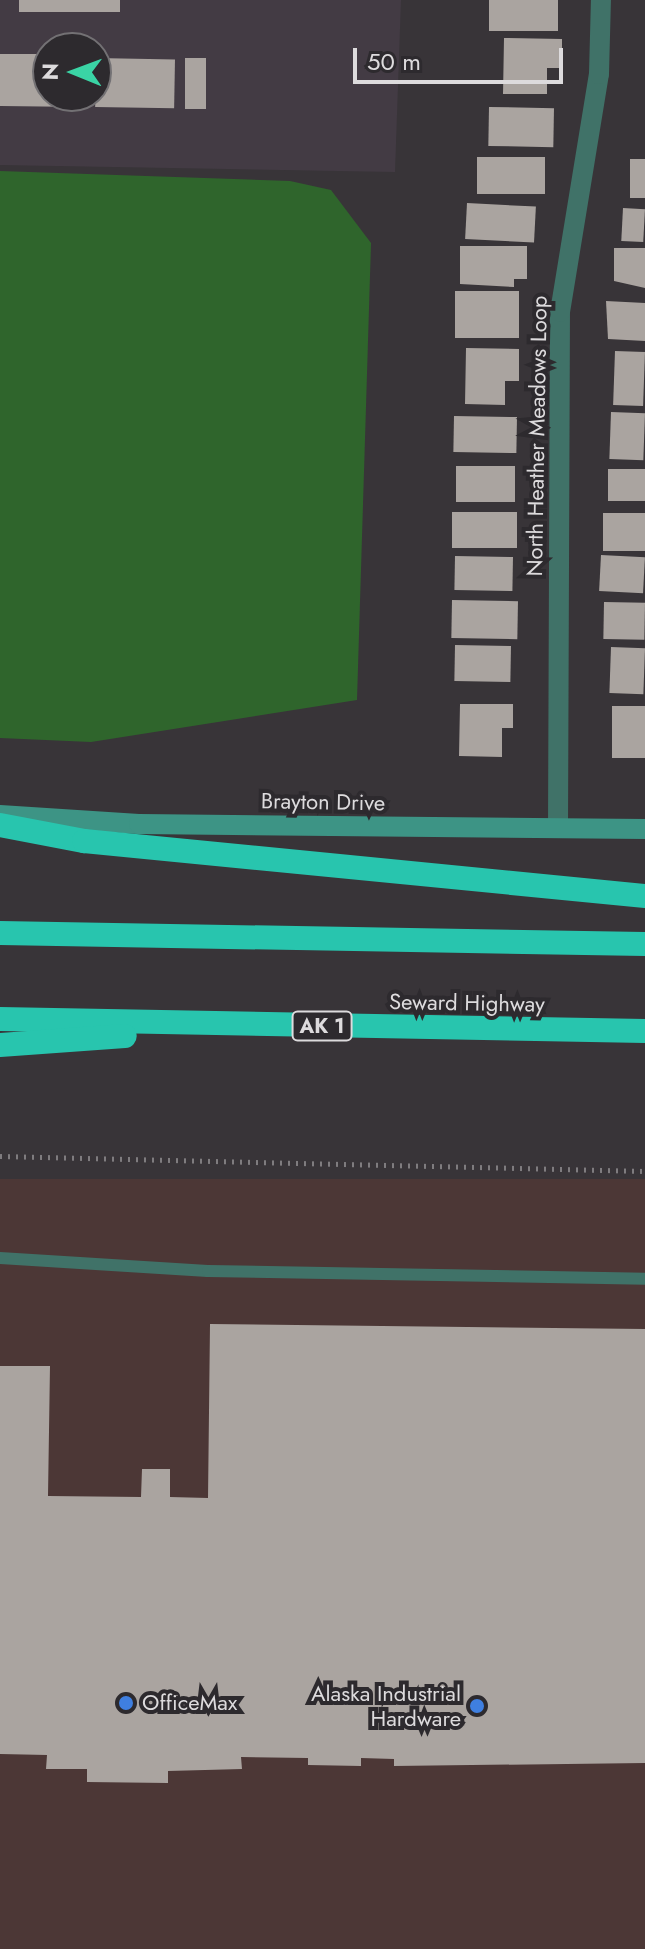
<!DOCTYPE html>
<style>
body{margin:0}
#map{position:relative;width:645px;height:1949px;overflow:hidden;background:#383438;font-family:Jost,sans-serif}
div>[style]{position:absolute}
.commercial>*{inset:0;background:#4c3736;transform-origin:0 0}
.built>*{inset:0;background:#433b44}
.green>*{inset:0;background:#2f652c}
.building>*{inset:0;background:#aaa4a0;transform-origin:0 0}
.path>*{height:5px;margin-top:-2.5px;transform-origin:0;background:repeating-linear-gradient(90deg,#7f7c7f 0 2px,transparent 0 8px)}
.lane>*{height:12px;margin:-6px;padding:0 6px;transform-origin:6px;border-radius:6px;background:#407268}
.street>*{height:20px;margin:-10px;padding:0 10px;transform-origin:10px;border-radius:10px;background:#407268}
.secondary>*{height:20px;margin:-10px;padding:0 10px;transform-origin:10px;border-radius:10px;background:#3d9485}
.highway>*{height:24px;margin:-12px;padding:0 12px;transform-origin:12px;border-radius:12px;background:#28c5ae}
.dots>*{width:22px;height:22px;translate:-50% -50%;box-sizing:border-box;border:4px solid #2d2a2e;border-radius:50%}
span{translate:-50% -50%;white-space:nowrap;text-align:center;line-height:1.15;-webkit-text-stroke:8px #2d2a2e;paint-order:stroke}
.shield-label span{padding:2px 6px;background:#2d2a2e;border:2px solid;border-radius:6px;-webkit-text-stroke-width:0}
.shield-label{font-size:20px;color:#dddbdd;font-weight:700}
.street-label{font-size:22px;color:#dddbdd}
.poi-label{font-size:22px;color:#dddbdd}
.right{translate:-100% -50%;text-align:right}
.left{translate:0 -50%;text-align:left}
.north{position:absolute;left:32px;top:32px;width:80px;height:80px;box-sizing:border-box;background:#2d2a2e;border:2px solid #737174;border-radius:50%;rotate:271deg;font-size:22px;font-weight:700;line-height:32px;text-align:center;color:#dddbdd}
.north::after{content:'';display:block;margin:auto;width:28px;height:36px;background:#3ad4a5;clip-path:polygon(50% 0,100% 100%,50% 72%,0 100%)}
.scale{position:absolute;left:353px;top:48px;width:210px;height:36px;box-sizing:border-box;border:4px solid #dddbdd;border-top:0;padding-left:10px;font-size:24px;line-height:28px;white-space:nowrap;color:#dddbdd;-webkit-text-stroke:6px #2d2a2e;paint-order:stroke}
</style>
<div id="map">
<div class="commercial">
<div style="left:0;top:1179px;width:645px;height:770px"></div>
</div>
<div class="built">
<div style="clip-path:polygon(evenodd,0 0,401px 0,395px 172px,0 165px,0 0,48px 48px,96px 48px,96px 96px,48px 96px,48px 48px)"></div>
</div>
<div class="green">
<div style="clip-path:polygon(0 171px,290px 181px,331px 190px,371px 243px,357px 700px,91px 742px,0 738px)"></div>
</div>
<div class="building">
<div style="left:19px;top:0;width:101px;height:12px"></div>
<div style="left:489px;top:0;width:69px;height:31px"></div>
<div style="clip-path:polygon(504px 38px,562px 39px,562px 68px,547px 68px,547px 94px,503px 94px)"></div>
<div style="clip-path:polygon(0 54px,48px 54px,48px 96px,84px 96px,84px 107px,0 106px)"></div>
<div style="left:96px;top:58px;width:79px;height:49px;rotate:1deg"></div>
<div style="left:185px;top:58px;width:21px;height:51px"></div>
<div style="left:489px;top:107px;width:65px;height:39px;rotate:1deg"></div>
<div style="left:477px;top:157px;width:68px;height:37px"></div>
<div style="left:630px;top:159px;width:15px;height:39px"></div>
<div style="left:467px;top:203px;width:69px;height:36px;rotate:3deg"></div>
<div style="left:623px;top:208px;width:22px;height:33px;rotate:3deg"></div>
<div style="clip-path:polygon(460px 246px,527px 246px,527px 279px,514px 279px,514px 287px,460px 284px)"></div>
<div style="clip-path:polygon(614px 248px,645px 248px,645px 288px,614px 281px)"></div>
<div style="left:455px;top:291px;width:64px;height:47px"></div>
<div style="clip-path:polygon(606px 301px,645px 303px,645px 341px,608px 339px)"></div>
<div style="clip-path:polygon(466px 348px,519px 349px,519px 381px,505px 381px,505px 405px,465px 404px)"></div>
<div style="left:615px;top:351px;width:30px;height:54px;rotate:2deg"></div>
<div style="left:611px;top:412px;width:34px;height:47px;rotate:2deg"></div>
<div style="left:454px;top:416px;width:63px;height:36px;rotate:1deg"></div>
<div style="left:456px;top:466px;width:59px;height:36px"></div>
<div style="left:608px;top:469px;width:37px;height:32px"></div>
<div style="left:452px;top:512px;width:65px;height:36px"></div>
<div style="left:603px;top:513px;width:42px;height:38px"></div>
<div style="left:601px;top:555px;width:44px;height:36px;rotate:3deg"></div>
<div style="left:455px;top:556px;width:58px;height:34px;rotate:1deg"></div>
<div style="left:452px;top:600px;width:66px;height:38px;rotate:1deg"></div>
<div style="left:604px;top:602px;width:41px;height:37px;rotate:1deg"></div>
<div style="left:455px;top:645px;width:56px;height:36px;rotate:1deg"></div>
<div style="left:611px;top:647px;width:34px;height:46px;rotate:2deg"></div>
<div style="clip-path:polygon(460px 704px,513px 704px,513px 728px,502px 728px,502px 757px,459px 756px)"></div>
<div style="left:612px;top:706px;width:33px;height:52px"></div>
<div style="clip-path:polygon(210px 1324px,645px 1329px,645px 1763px,394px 1766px,394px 1759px,361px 1758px,361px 1766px,308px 1765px,308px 1758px,241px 1757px,242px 1769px,168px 1771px,168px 1783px,87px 1782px,87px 1769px,46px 1769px,47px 1755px,0 1754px,0 1366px,50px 1366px,48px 1496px,141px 1497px,142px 1469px,170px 1469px,170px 1497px,208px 1498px)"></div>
</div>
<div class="path">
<div style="left:0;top:1156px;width:645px;rotate:1.33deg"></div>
</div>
<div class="lane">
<div style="left:0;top:1258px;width:208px;rotate:3.6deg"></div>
<div style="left:208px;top:1271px;width:437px;rotate:1deg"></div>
</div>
<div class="street">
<div style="left:558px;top:828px;width:516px;rotate:-89.78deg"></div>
<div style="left:560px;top:312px;width:241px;rotate:-80.7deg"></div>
<div style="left:599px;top:74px;width:74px;rotate:-88.5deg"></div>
</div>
<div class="secondary">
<div style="left:0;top:815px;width:139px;rotate:3.7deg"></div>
<div style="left:139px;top:824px;width:506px;rotate:0.57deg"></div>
</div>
<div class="highway">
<div style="left:0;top:825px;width:86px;rotate:10.8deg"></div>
<div style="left:84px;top:841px;width:564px;rotate:5.6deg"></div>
<div style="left:0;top:933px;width:645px;rotate:0.98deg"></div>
<div style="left:0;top:1019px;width:645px;rotate:1.07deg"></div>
<div style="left:0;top:1045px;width:125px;rotate:-4.1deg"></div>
</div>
<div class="dots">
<div style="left:126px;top:1703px;background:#3f7fe0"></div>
<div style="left:477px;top:1706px;background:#3f7fe0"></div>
</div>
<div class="shield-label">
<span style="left:322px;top:1026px">AK 1</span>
</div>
<div class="street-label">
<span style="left:537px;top:436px;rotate:-89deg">North Heather Meadows Loop</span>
<span style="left:323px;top:802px;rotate:1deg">Brayton Drive</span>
<span style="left:467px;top:1003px;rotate:1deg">Seward Highway</span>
</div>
<div class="poi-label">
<span class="right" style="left:461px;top:1706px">Alaska Industrial<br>Hardware</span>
<span class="left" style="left:142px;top:1703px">OfficeMax</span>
</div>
<div class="north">N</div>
<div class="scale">50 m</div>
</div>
